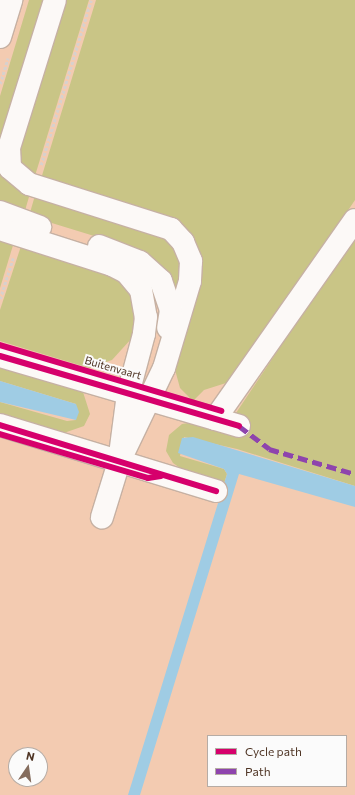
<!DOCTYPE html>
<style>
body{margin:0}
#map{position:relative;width:355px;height:795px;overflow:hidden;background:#e9d4c7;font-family:Commissioner,sans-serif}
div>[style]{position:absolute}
.built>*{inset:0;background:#f3cbb1}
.green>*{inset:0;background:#c9c586}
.water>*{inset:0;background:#9fcce4}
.path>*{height:2.5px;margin-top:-1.25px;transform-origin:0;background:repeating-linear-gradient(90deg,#d8d1cd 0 3px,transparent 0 5px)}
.roads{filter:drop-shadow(1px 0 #c6b1a3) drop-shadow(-1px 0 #c6b1a3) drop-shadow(0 1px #c6b1a3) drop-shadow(0 -1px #c6b1a3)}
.minor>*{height:22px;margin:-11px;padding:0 11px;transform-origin:11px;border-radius:11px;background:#fcf9f7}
.quiet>*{height:5px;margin-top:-2.5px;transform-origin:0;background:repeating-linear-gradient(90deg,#8e44ad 0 10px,transparent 0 15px)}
.cycleway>*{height:6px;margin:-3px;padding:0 3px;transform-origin:3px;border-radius:3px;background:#d6006c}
span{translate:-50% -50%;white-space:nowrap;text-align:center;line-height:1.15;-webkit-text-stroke:4px #fbfbfb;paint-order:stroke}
.street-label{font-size:11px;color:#4f3525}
.legend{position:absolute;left:207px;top:735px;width:140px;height:52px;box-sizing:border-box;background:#fbfbfb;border:1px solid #b6aca5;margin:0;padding:5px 7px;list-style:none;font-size:12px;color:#4f3525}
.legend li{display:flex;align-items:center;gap:8px;height:20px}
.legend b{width:20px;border:1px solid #b6aca5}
.north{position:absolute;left:8px;top:747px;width:40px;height:40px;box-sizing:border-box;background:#fbfbfb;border:1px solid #b6aca5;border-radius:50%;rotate:13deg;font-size:11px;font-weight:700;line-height:16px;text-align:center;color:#4f3525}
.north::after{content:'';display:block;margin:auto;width:14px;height:18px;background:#856d5e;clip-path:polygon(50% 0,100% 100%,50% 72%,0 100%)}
</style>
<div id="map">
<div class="built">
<div style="clip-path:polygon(evenodd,0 0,355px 0,355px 795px,0 795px,0 0,208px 736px,346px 736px,346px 786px,208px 786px,208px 736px,0 0,16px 755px,40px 755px,40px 779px,16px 779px,16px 755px)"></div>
</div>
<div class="green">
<div style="clip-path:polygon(29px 0,48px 0,3px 146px,31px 190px,24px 214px,0 200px,0 96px)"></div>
<div style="clip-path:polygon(60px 0,89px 0,34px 179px,22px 173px,15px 151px)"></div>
<div style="clip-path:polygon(96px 0,355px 0,355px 200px,238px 374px,226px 383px,204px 390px,193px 401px,180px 388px,174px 366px,190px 244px,40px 182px)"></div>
<div style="clip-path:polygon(36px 192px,156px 228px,183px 255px,178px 290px,163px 267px,143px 251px,29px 216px)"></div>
<div style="clip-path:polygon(355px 235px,355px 486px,237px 449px,184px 437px,180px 456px,224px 469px,227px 474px,220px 496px,173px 463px,166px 451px,169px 435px,182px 424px,234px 416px)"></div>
<div style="clip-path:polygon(0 238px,14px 242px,0 288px)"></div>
<div style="clip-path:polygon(22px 243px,114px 274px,132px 294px,136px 326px,132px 338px,112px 360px,89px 368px,0 341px,0 310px)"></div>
<div style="clip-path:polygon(0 362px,83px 392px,90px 414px,84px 426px,58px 435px,0 417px,0 402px,67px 421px,76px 420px,76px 404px,0 381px)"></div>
</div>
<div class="water">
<div style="clip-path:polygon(0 381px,76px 404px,79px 412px,76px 420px,0 402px)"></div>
<div style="clip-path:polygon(193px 437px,355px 486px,355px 507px,239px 474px,140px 795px,128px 795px,227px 474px,224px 469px,178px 453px,182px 438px)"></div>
</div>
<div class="path">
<div style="left:0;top:84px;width:27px;rotate:-73deg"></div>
<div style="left:41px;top:165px;width:172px;rotate:-73.1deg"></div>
<div style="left:0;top:299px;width:43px;rotate:-72.4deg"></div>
</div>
<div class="roads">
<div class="minor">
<div style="left:55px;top:0;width:155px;rotate:107.3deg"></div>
<div style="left:9px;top:148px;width:20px;rotate:87deg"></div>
<div style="left:10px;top:168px;width:25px;rotate:40deg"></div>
<div style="left:29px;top:184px;width:149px;rotate:17.6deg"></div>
<div style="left:171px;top:229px;width:18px;rotate:47deg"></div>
<div style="left:183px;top:242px;width:21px;rotate:67deg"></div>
<div style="left:191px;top:261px;width:20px;rotate:93deg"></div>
<div style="left:190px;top:281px;width:91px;rotate:106.6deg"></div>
<div style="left:164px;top:368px;width:104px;rotate:115.6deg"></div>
<div style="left:0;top:37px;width:39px;rotate:-73deg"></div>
<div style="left:0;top:212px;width:43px;rotate:20.6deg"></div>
<div style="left:0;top:229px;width:118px;rotate:17.8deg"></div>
<div style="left:112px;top:265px;width:16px;rotate:27deg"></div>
<div style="left:126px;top:272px;width:23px;rotate:50deg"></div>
<div style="left:141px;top:290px;width:27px;rotate:80deg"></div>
<div style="left:146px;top:317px;width:17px;rotate:97deg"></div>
<div style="left:144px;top:334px;width:62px;rotate:104.9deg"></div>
<div style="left:128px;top:394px;width:69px;rotate:97.5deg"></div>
<div style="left:119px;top:462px;width:58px;rotate:107.2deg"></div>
<div style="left:99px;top:246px;width:44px;rotate:21.3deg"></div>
<div style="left:140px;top:262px;width:28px;rotate:42deg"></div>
<div style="left:161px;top:281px;width:31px;rotate:71deg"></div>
<div style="left:171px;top:310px;width:18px;rotate:99deg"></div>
<div style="left:0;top:356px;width:249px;rotate:16.3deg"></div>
<div style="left:215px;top:419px;width:243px;rotate:-54.9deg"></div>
<div style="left:0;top:425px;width:226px;rotate:17deg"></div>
</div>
</div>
<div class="quiet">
<div style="left:239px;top:426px;width:38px;rotate:37deg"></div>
<div style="left:269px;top:449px;width:90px;rotate:16.2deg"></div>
</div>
<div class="cycleway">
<div style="left:0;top:345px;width:231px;rotate:16.6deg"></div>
<div style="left:0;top:356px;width:249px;rotate:16.3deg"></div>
<div style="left:0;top:425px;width:226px;rotate:17deg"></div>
<div style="left:0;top:434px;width:154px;rotate:16.6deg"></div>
<div style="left:148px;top:478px;width:13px;rotate:-9deg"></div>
</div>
<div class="street-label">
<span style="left:113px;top:368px;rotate:16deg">Buitenvaart</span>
</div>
<ul class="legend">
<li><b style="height:5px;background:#d6006c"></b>Cycle path</li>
<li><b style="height:5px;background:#8e44ad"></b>Path</li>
</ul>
<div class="north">N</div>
</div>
